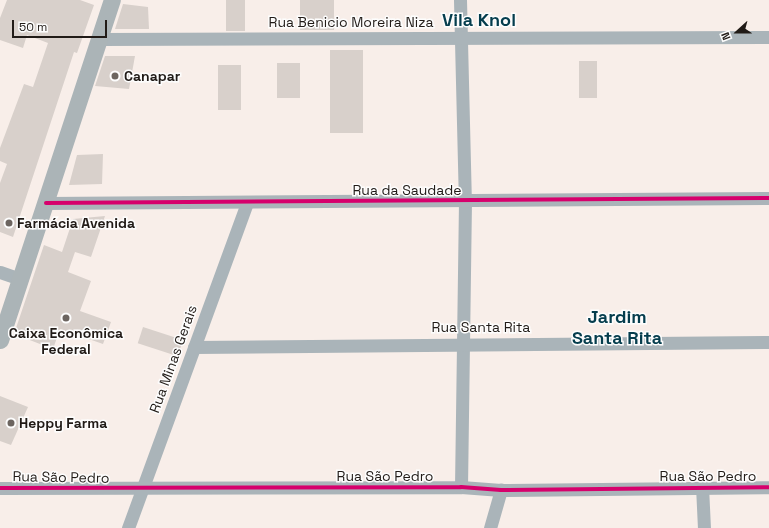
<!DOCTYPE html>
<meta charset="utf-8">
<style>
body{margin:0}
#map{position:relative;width:769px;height:528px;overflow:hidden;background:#f8eee9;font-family:"Space Grotesk",sans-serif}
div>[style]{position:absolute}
.building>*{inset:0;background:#d8d0cb;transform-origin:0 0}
.minor>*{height:13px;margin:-6.5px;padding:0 6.5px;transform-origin:6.5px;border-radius:6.5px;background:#aab4b9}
.major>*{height:17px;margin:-8.5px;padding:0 8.5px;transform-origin:8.5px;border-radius:8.5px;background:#abb4b7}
.cycleway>*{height:4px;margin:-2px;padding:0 2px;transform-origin:2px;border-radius:2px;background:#d6006c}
.dots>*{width:11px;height:11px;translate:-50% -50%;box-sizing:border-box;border:2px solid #fdfdfd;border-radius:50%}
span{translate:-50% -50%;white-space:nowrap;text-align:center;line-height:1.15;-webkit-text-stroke:3px #fdfdfd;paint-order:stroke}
.street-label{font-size:14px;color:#211b17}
.poi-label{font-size:14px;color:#211b17;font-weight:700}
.left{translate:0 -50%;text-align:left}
.district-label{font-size:18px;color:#053d4d;font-weight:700}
.north{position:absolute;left:717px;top:12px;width:40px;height:40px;-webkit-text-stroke:3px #fdfdfd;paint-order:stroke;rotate:249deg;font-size:11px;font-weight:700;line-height:16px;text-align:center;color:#211b17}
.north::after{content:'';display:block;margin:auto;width:14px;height:18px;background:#211b17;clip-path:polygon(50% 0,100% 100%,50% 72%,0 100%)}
.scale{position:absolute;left:12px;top:20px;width:95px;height:18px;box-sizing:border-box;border:2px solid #211b17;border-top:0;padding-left:5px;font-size:12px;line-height:14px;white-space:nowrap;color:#211b17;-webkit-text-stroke:3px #fdfdfd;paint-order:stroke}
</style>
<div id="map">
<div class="building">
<div style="clip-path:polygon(7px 0,80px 0,94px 5px,77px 53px,74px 52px,13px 237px,0 232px,0 183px,7px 164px,0 161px,0 148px,24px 84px,33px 87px,48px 43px,27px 35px,23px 48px,0 40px,0 18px)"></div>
<div style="left:226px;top:0;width:19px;height:31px"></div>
<div style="left:300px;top:0;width:34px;height:30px"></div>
<div style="clip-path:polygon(123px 4px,148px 7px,149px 29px,115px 29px)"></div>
<div style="left:330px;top:50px;width:33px;height:83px"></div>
<div style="clip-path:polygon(105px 56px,135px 56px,129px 89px,95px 86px)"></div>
<div style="left:579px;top:61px;width:18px;height:37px"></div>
<div style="left:277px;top:63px;width:23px;height:35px"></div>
<div style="left:241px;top:65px;width:45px;height:23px;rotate:90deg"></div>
<div style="clip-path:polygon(103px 154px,102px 184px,69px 185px,77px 155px)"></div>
<div style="clip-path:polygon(105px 216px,91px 257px,75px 252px,68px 272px,91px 281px,80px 311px,111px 322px,103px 344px,60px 329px,53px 349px,14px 334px,44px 245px,62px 252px,73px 219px)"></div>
<div style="left:143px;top:327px;width:42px;height:17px;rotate:18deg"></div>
<div style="clip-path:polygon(0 396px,28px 407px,11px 445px,0 441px)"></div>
</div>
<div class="minor">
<div style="left:460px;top:0;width:201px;rotate:88.6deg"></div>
<div style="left:465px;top:201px;width:286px;rotate:90.8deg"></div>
<div style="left:101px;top:39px;width:668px;rotate:-0.17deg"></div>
<div style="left:46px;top:203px;width:723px;rotate:-0.4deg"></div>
<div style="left:0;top:272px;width:21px;rotate:19deg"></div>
<div style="left:194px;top:347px;width:575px;rotate:-0.5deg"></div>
<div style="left:702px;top:486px;width:42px;rotate:87.3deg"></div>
<div style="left:0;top:488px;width:461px;rotate:-0.1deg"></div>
<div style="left:461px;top:487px;width:40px;rotate:4.3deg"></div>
<div style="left:501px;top:490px;width:268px;rotate:-0.6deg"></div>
<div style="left:128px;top:528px;width:347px;rotate:-69.9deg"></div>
<div style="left:490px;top:528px;width:40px;rotate:-74deg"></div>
</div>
<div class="major">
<div style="left:0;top:340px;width:358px;rotate:-71.8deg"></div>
</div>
<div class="cycleway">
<div style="left:46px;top:203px;width:723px;rotate:-0.4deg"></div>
<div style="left:0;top:488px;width:461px;rotate:-0.1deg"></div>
<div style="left:461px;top:487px;width:40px;rotate:4.3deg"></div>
<div style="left:501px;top:490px;width:268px;rotate:-0.6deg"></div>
</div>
<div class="dots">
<div style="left:115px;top:76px;background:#6c6560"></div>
<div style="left:9px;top:223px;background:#6c6560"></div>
<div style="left:66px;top:318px;background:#6c6560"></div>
<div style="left:11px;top:423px;background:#6c6560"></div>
</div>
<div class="street-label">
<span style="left:351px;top:22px">Rua Benicio Moreira Niza</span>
<span style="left:407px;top:190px">Rua da Saudade</span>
<span style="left:481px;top:327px">Rua Santa Rita</span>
<span style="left:173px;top:359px;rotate:-70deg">Rua Minas Gerais</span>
<span style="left:385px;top:476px">Rua São Pedro</span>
<span style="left:708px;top:476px">Rua São Pedro</span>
<span style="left:61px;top:477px;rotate:1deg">Rua São Pedro</span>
</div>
<div class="poi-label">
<span class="left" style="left:124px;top:76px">Canapar</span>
<span class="left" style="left:17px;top:223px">Farmácia Avenida</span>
<span style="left:66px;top:341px">Caixa Econômica<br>Federal</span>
<span class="left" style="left:19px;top:423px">Heppy Farma</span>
</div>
<div class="district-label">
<span style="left:479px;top:20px">Vila Knol</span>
<span style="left:617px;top:328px">Jardim<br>Santa Rita</span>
</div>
<div class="north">N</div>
<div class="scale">50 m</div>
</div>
